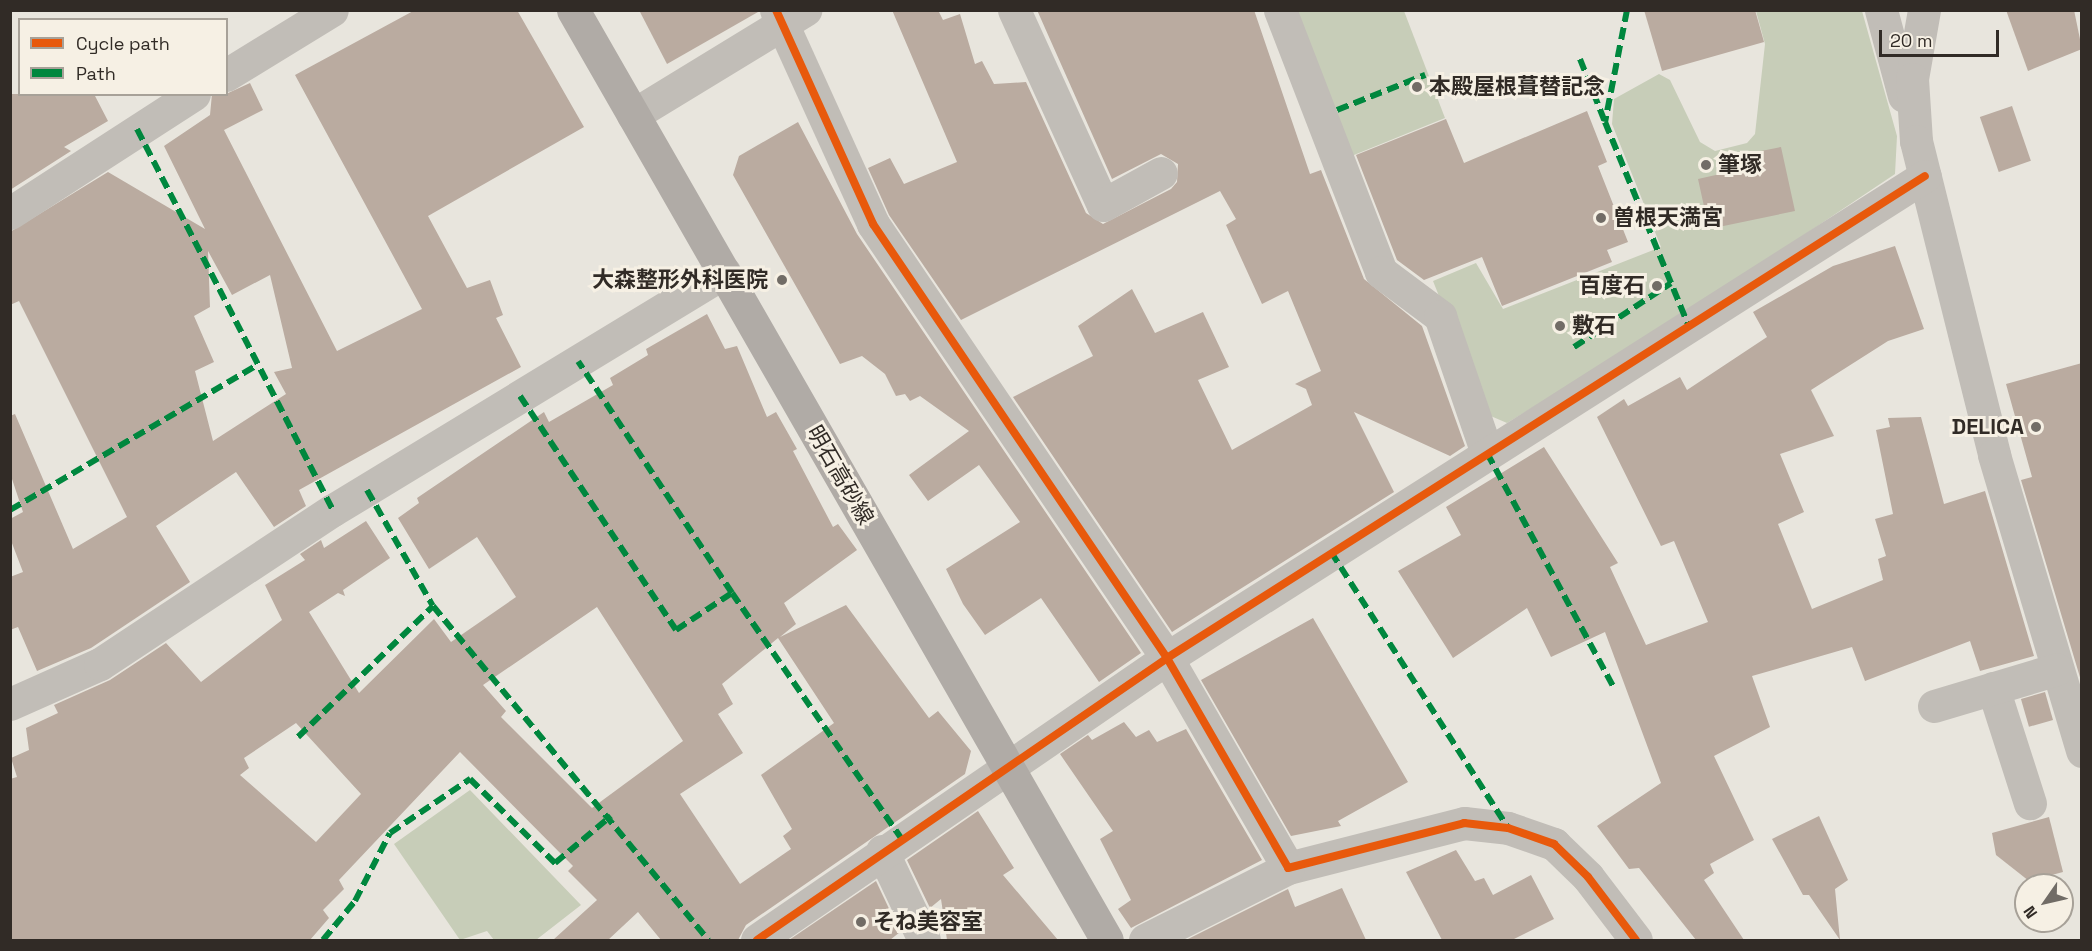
<!DOCTYPE html>
<meta charset="utf-8">
<style>
body{margin:0}
#map{position:relative;width:2092px;height:951px;overflow:hidden;background:#e8e5dd;font-family:"Space Grotesk","Noto Sans JP",sans-serif}
div>[style]{position:absolute}
.green>*{inset:0;background:#c7cdb8}
.building>*{inset:0;background:#baaba0;transform-origin:0 0}
.minor>*{height:33px;margin:-16.5px;padding:0 16.5px;transform-origin:16.5px;border-radius:16.5px;background:#c1bdb7}
.major>*{height:33px;margin:-16.5px;padding:0 16.5px;transform-origin:16.5px;border-radius:16.5px;background:#b0aba6}
.quiet>*{height:6px;margin-top:-3px;transform-origin:0;background:repeating-linear-gradient(90deg,#00873e 0 12px,transparent 0 18px)}
.cycleway>*{height:8px;margin:-4px;padding:0 4px;transform-origin:4px;border-radius:4px;background:#e8590c}
.dots>*{width:16px;height:16px;translate:-50% -50%;box-sizing:border-box;border:3px solid #f6f0e4;border-radius:50%}
span{translate:-50% -50%;white-space:nowrap;text-align:center;line-height:1.15;-webkit-text-stroke:6px #f6f0e4;paint-order:stroke}
.poi-label{font-size:22px;color:#312b26;font-weight:700}
.left{translate:0 -50%;text-align:left}
.right{translate:-100% -50%;text-align:right}
.street-label{font-size:22px;color:#312b26}
.frame{position:absolute;inset:0;border:12px solid #312b26;pointer-events:none}
.legend{position:absolute;left:18px;top:18px;width:210px;height:78px;box-sizing:border-box;background:#f6f0e4;border:2px solid #a7a198;margin:0;padding:8px 10px;list-style:none;font-size:18px;color:#312b26}
.legend li{display:flex;align-items:center;gap:12px;height:30px}
.legend b{width:30px;border:2px solid #a7a198}
.north{position:absolute;left:2014px;top:873px;width:60px;height:60px;box-sizing:border-box;background:#f6f0e4;border:2px solid #a7a198;border-radius:50%;rotate:236deg;font-size:16px;font-weight:700;line-height:24px;text-align:center;color:#312b26}
.north::after{content:'';display:block;margin:auto;width:21px;height:27px;background:#716c66;clip-path:polygon(50% 0,100% 100%,50% 72%,0 100%)}
.scale{position:absolute;left:1879px;top:30px;width:120px;height:27px;box-sizing:border-box;border:3px solid #312b26;border-top:0;padding-left:8px;font-size:18px;line-height:21px;white-space:nowrap;color:#312b26;-webkit-text-stroke:4px #f6f0e4;paint-order:stroke}
</style>
<div id="map">
<div class="green">
<div style="clip-path:polygon(1294px 11px,1404px 11px,1445px 118px,1349px 157px)"></div>
<div style="clip-path:polygon(1756px 11px,1862px 11px,1897px 136px,1895px 174px,1694px 309px,1507px 423px,1486px 414px,1433px 281px,1476px 263px,1503px 309px,1661px 247px,1612px 124px,1614px 99px,1659px 74px,1670px 80px,1700px 142px,1715px 151px,1747px 143px,1755px 134px,1765px 44px)"></div>
<div style="clip-path:polygon(470px 790px,581px 905px,536px 940px,494px 940px,487px 931px,460px 940px,394px 844px)"></div>
</div>
<div class="building">
<div style="clip-path:polygon(evenodd,415px 10px,517px 10px,584px 127px,428px 216px,467px 288px,490px 280px,503px 315px,496px 318px,521px 367px,299px 490px,306px 506px,274px 527px,236px 472px,156px 526px,190px 582px,91px 648px,37px 671px,18px 627px,10px 630px,10px 577px,23px 572px,10px 538px,10px 519px,23px 512px,10px 473px,10px 416px,15px 414px,73px 549px,127px 517px,19px 301px,10px 305px,10px 232px,108px 172px,205px 229px,164px 146px,210px 115px,212px 94px,226px 94px,250px 83px,263px 110px,224px 130px,337px 351px,422px 309px,295px 75px,415px 10px,208px 251px,232px 295px,270px 275px,292px 368px,274px 372px,286px 394px,213px 441px,195px 371px,214px 362px,194px 316px,210px 307px,208px 251px)"></div>
<div style="clip-path:polygon(639px 10px,758px 10px,758px 12px,667px 64px)"></div>
<div style="clip-path:polygon(892px 10px,938px 10px,943px 20px,960px 14px,975px 64px,982px 61px,994px 84px,1026px 82px,1086px 213px,1103px 224px,1171px 189px,1177px 182px,1178px 164px,1161px 154px,1112px 179px,1037px 10px,1254px 10px,1310px 174px,1321px 170px,1364px 279px,1422px 326px,1465px 446px,1450px 456px,1354px 412px,1394px 492px,1172px 632px,1013px 397px,1093px 356px,1078px 326px,1132px 289px,1155px 333px,1203px 312px,1229px 367px,1198px 380px,1232px 450px,1312px 405px,1306px 389px,1295px 384px,1321px 371px,1288px 291px,1262px 304px,1226px 225px,1236px 219px,1220px 191px,961px 320px,889px 215px,868px 168px,890px 158px,904px 184px,957px 162px)"></div>
<div style="clip-path:polygon(1644px 10px,1755px 10px,1764px 42px,1662px 71px)"></div>
<div style="clip-path:polygon(2006px 10px,2074px 10px,2082px 49px,2028px 71px)"></div>
<div style="clip-path:polygon(10px 94px,94px 94px,108px 121px,64px 147px,71px 151px,10px 190px)"></div>
<div style="left:2012px;top:106px;width:58px;height:34px;rotate:71deg"></div>
<div style="clip-path:polygon(1587px 111px,1607px 162px,1598px 166px,1628px 242px,1607px 250px,1612px 262px,1502px 306px,1482px 257px,1424px 280px,1397px 260px,1356px 155px,1446px 119px,1464px 163px)"></div>
<div style="clip-path:polygon(798px 122px,857px 234px,1141px 653px,1099px 682px,1041px 598px,985px 635px,963px 604px,946px 569px,1020px 522px,979px 465px,928px 501px,909px 475px,969px 431px,920px 396px,910px 401px,905px 394px,896px 396px,885px 374px,862px 356px,840px 364px,733px 175px,739px 156px)"></div>
<div style="clip-path:polygon(1781px 147px,1795px 211px,1709px 229px,1698px 179px,1729px 172px,1726px 158px)"></div>
<div style="clip-path:polygon(1895px 246px,1924px 329px,1888px 341px,1811px 390px,1834px 436px,1780px 454px,1804px 512px,1778px 524px,1812px 609px,1883px 580px,1878px 559px,1886px 556px,1875px 519px,1893px 514px,1876px 430px,1890px 427px,1888px 418px,1921px 417px,1944px 504px,1985px 491px,2034px 656px,1980px 671px,1970px 641px,1865px 681px,1852px 647px,1752px 676px,1770px 727px,1714px 756px,1754px 840px,1710px 864px,1714px 873px,1704px 880px,1744px 940px,1696px 940px,1639px 868px,1629px 869px,1597px 826px,1661px 783px,1605px 632px,1551px 657px,1527px 608px,1453px 658px,1398px 571px,1461px 535px,1446px 507px,1544px 447px,1618px 563px,1610px 567px,1646px 645px,1708px 622px,1674px 541px,1661px 546px,1597px 417px,1624px 399px,1628px 406px,1680px 377px,1687px 390px,1767px 337px,1753px 312px,1833px 266px)"></div>
<div style="clip-path:polygon(evenodd,707px 314px,725px 349px,737px 346px,767px 417px,776px 412px,797px 449px,793px 451px,833px 527px,838px 524px,857px 550px,784px 603px,796px 624px,780px 637px,846px 605px,929px 718px,938px 711px,971px 751px,965px 774px,746px 925px,738px 940px,661px 940px,638px 912px,608px 940px,553px 940px,597px 900px,568px 871px,573px 866px,460px 752px,339px 880px,344px 889px,323px 910px,329px 918px,310px 940px,10px 940px,10px 779px,17px 777px,11px 758px,29px 750px,26px 728px,58px 713px,54px 705px,110px 680px,166px 643px,201px 682px,282px 620px,265px 585px,305px 560px,300px 554px,321px 540px,324px 548px,366px 521px,390px 558px,343px 590px,345px 596px,338px 593px,309px 612px,359px 693px,434px 619px,451px 642px,516px 597px,477px 537px,429px 569px,398px 518px,419px 503px,417px 498px,544px 412px,549px 422px,613px 385px,610px 378px,648px 355px,646px 349px,707px 314px,597px 607px,683px 741px,592px 808px,501px 717px,506px 711px,483px 685px,597px 607px,707px 314px,778px 638px,834px 723px,761px 775px,792px 829px,783px 836px,791px 849px,740px 884px,680px 794px,743px 753px,718px 714px,733px 704px,722px 684px,778px 638px,707px 314px,296px 723px,361px 794px,316px 842px,240px 775px,249px 768px,244px 758px,296px 723px)"></div>
<div style="clip-path:polygon(2082px 363px,2082px 684px,2021px 480px,2032px 477px,2006px 384px)"></div>
<div style="clip-path:polygon(1313px 618px,1408px 782px,1338px 821px,1341px 826px,1291px 836px,1201px 680px)"></div>
<div style="left:2045px;top:692px;width:29px;height:25px;rotate:74deg"></div>
<div style="clip-path:polygon(1124px 722px,1136px 737px,1149px 730px,1157px 742px,1186px 729px,1262px 860px,1131px 928px,1118px 909px,1131px 900px,1100px 839px,1113px 831px,1060px 754px,1088px 735px,1092px 740px)"></div>
<div style="clip-path:polygon(978px 811px,1014px 868px,1003px 875px,1058px 940px,947px 940px,941px 899px,930px 908px,907px 860px)"></div>
<div style="clip-path:polygon(1819px 816px,1848px 880px,1835px 889px,1840px 940px,1809px 895px,1803px 895px,1772px 839px)"></div>
<div style="clip-path:polygon(2049px 817px,2063px 872px,2029px 881px,1996px 855px,1992px 833px)"></div>
<div style="clip-path:polygon(1456px 850px,1475px 881px,1484px 878px,1493px 895px,1531px 875px,1554px 919px,1512px 940px,1442px 940px,1406px 872px)"></div>
<div style="clip-path:polygon(876px 881px,900px 932px,890px 940px,789px 940px)"></div>
<div style="clip-path:polygon(1342px 888px,1366px 940px,1186px 940px,1288px 889px,1295px 907px)"></div>
</div>
<div class="minor">
<div style="left:776px;top:10px;width:235px;rotate:65.6deg"></div>
<div style="left:873px;top:224px;width:524px;rotate:55.89deg"></div>
<div style="left:1167px;top:658px;width:242px;rotate:60deg"></div>
<div style="left:1288px;top:868px;width:182px;rotate:-14.3deg"></div>
<div style="left:1464px;top:823px;width:44px;rotate:6.5deg"></div>
<div style="left:1508px;top:828px;width:49px;rotate:19.2deg"></div>
<div style="left:1554px;top:844px;width:47px;rotate:44.1deg"></div>
<div style="left:1588px;top:877px;width:79px;rotate:52.7deg"></div>
<div style="left:1014px;top:10px;width:214px;rotate:65.5deg"></div>
<div style="left:1103px;top:205px;width:66px;rotate:-28.9deg"></div>
<div style="left:1280px;top:10px;width:281px;rotate:68.9deg"></div>
<div style="left:1381px;top:272px;width:74px;rotate:36.7deg"></div>
<div style="left:1440px;top:316px;width:145px;rotate:71.1deg"></div>
<div style="left:1881px;top:10px;width:89px;rotate:75deg"></div>
<div style="left:1924px;top:10px;width:70px;rotate:99.9deg"></div>
<div style="left:1912px;top:79px;width:62px;rotate:86.3deg"></div>
<div style="left:1916px;top:141px;width:324px;rotate:76deg"></div>
<div style="left:1994px;top:455px;width:309px;rotate:73.4deg"></div>
<div style="left:226px;top:75px;width:124px;rotate:-31.5deg"></div>
<div style="left:633px;top:115px;width:202px;rotate:-31.4deg"></div>
<div style="left:10px;top:213px;width:219px;rotate:-32.9deg"></div>
<div style="left:1993px;top:688px;width:121px;rotate:72.2deg"></div>
<div style="left:10px;top:704px;width:98px;rotate:-24deg"></div>
<div style="left:100px;top:664px;width:279px;rotate:-33.5deg"></div>
<div style="left:333px;top:510px;width:458px;rotate:-31.3deg"></div>
<div style="left:1934px;top:706px;width:128px;rotate:-16.7deg"></div>
<div style="left:882px;top:851px;width:98px;rotate:64.7deg"></div>
<div style="left:757px;top:940px;width:498px;rotate:-34.5deg"></div>
<div style="left:1167px;top:658px;width:898px;rotate:-32.45deg"></div>
<div style="left:1145px;top:940px;width:160px;rotate:-26.7deg"></div>
</div>
<div class="major">
<div style="left:573px;top:10px;width:1072px;rotate:60.14deg"></div>
</div>
<div class="quiet">
<div style="left:1627px;top:10px;width:114px;rotate:101.1deg"></div>
<div style="left:1605px;top:122px;width:222px;rotate:67.7deg"></div>
<div style="left:1580px;top:59px;width:68px;rotate:68.4deg"></div>
<div style="left:1337px;top:110px;width:95px;rotate:-21.7deg"></div>
<div style="left:137px;top:129px;width:428px;rotate:62.8deg"></div>
<div style="left:1574px;top:347px;width:116px;rotate:-33.4deg"></div>
<div style="left:520px;top:396px;width:281px;rotate:56.3deg"></div>
<div style="left:676px;top:630px;width:67px;rotate:-33.5deg"></div>
<div style="left:732px;top:593px;width:278px;rotate:-123.6deg"></div>
<div style="left:1487px;top:453px;width:265px;rotate:61.6deg"></div>
<div style="left:367px;top:490px;width:133px;rotate:60.4deg"></div>
<div style="left:433px;top:606px;width:433px;rotate:50.5deg"></div>
<div style="left:10px;top:510px;width:286px;rotate:-30.4deg"></div>
<div style="left:1331px;top:552px;width:328px;rotate:57.3deg"></div>
<div style="left:732px;top:593px;width:298px;rotate:55.4deg"></div>
<div style="left:298px;top:737px;width:188px;rotate:-44.1deg"></div>
<div style="left:323px;top:940px;width:50px;rotate:-50.6deg"></div>
<div style="left:355px;top:901px;width:76px;rotate:-62.8deg"></div>
<div style="left:390px;top:833px;width:97px;rotate:-34deg"></div>
<div style="left:470px;top:779px;width:120px;rotate:44.7deg"></div>
<div style="left:555px;top:863px;width:73px;rotate:-40deg"></div>
</div>
<div class="cycleway">
<div style="left:776px;top:10px;width:235px;rotate:65.6deg"></div>
<div style="left:873px;top:224px;width:524px;rotate:55.89deg"></div>
<div style="left:1167px;top:658px;width:242px;rotate:60deg"></div>
<div style="left:1288px;top:868px;width:182px;rotate:-14.3deg"></div>
<div style="left:1464px;top:823px;width:44px;rotate:6.5deg"></div>
<div style="left:1508px;top:828px;width:49px;rotate:19.2deg"></div>
<div style="left:1554px;top:844px;width:47px;rotate:44.1deg"></div>
<div style="left:1588px;top:877px;width:79px;rotate:52.7deg"></div>
<div style="left:757px;top:940px;width:498px;rotate:-34.5deg"></div>
<div style="left:1167px;top:658px;width:898px;rotate:-32.45deg"></div>
</div>
<div class="dots">
<div style="left:1417px;top:87px;background:#716c66"></div>
<div style="left:1706px;top:165px;background:#716c66"></div>
<div style="left:1601px;top:218px;background:#716c66"></div>
<div style="left:782px;top:280px;background:#716c66"></div>
<div style="left:1657px;top:286px;background:#716c66"></div>
<div style="left:1560px;top:326px;background:#716c66"></div>
<div style="left:2036px;top:427px;background:#716c66"></div>
<div style="left:861px;top:922px;background:#716c66"></div>
</div>
<div class="poi-label">
<span class="left" style="left:1429px;top:87px">本殿屋根葺替記念</span>
<span class="left" style="left:1718px;top:165px">筆塚</span>
<span class="left" style="left:1613px;top:218px">曽根天満宮</span>
<span class="right" style="left:768px;top:280px">大森整形外科医院</span>
<span class="right" style="left:1645px;top:286px">百度石</span>
<span class="left" style="left:1572px;top:326px">敷石</span>
<span class="right" style="left:2024px;top:427px">DELICA</span>
<span class="left" style="left:873px;top:922px">そね美容室</span>
</div>
<div class="street-label">
<span style="left:840px;top:475px;rotate:60deg">明石高砂線</span>
</div>
<div class="frame"></div>
<ul class="legend">
<li><b style="height:8px;background:#e8590c"></b>Cycle path</li>
<li><b style="height:8px;background:#00873e"></b>Path</li>
</ul>
<div class="north">N</div>
<div class="scale">20 m</div>
</div>
